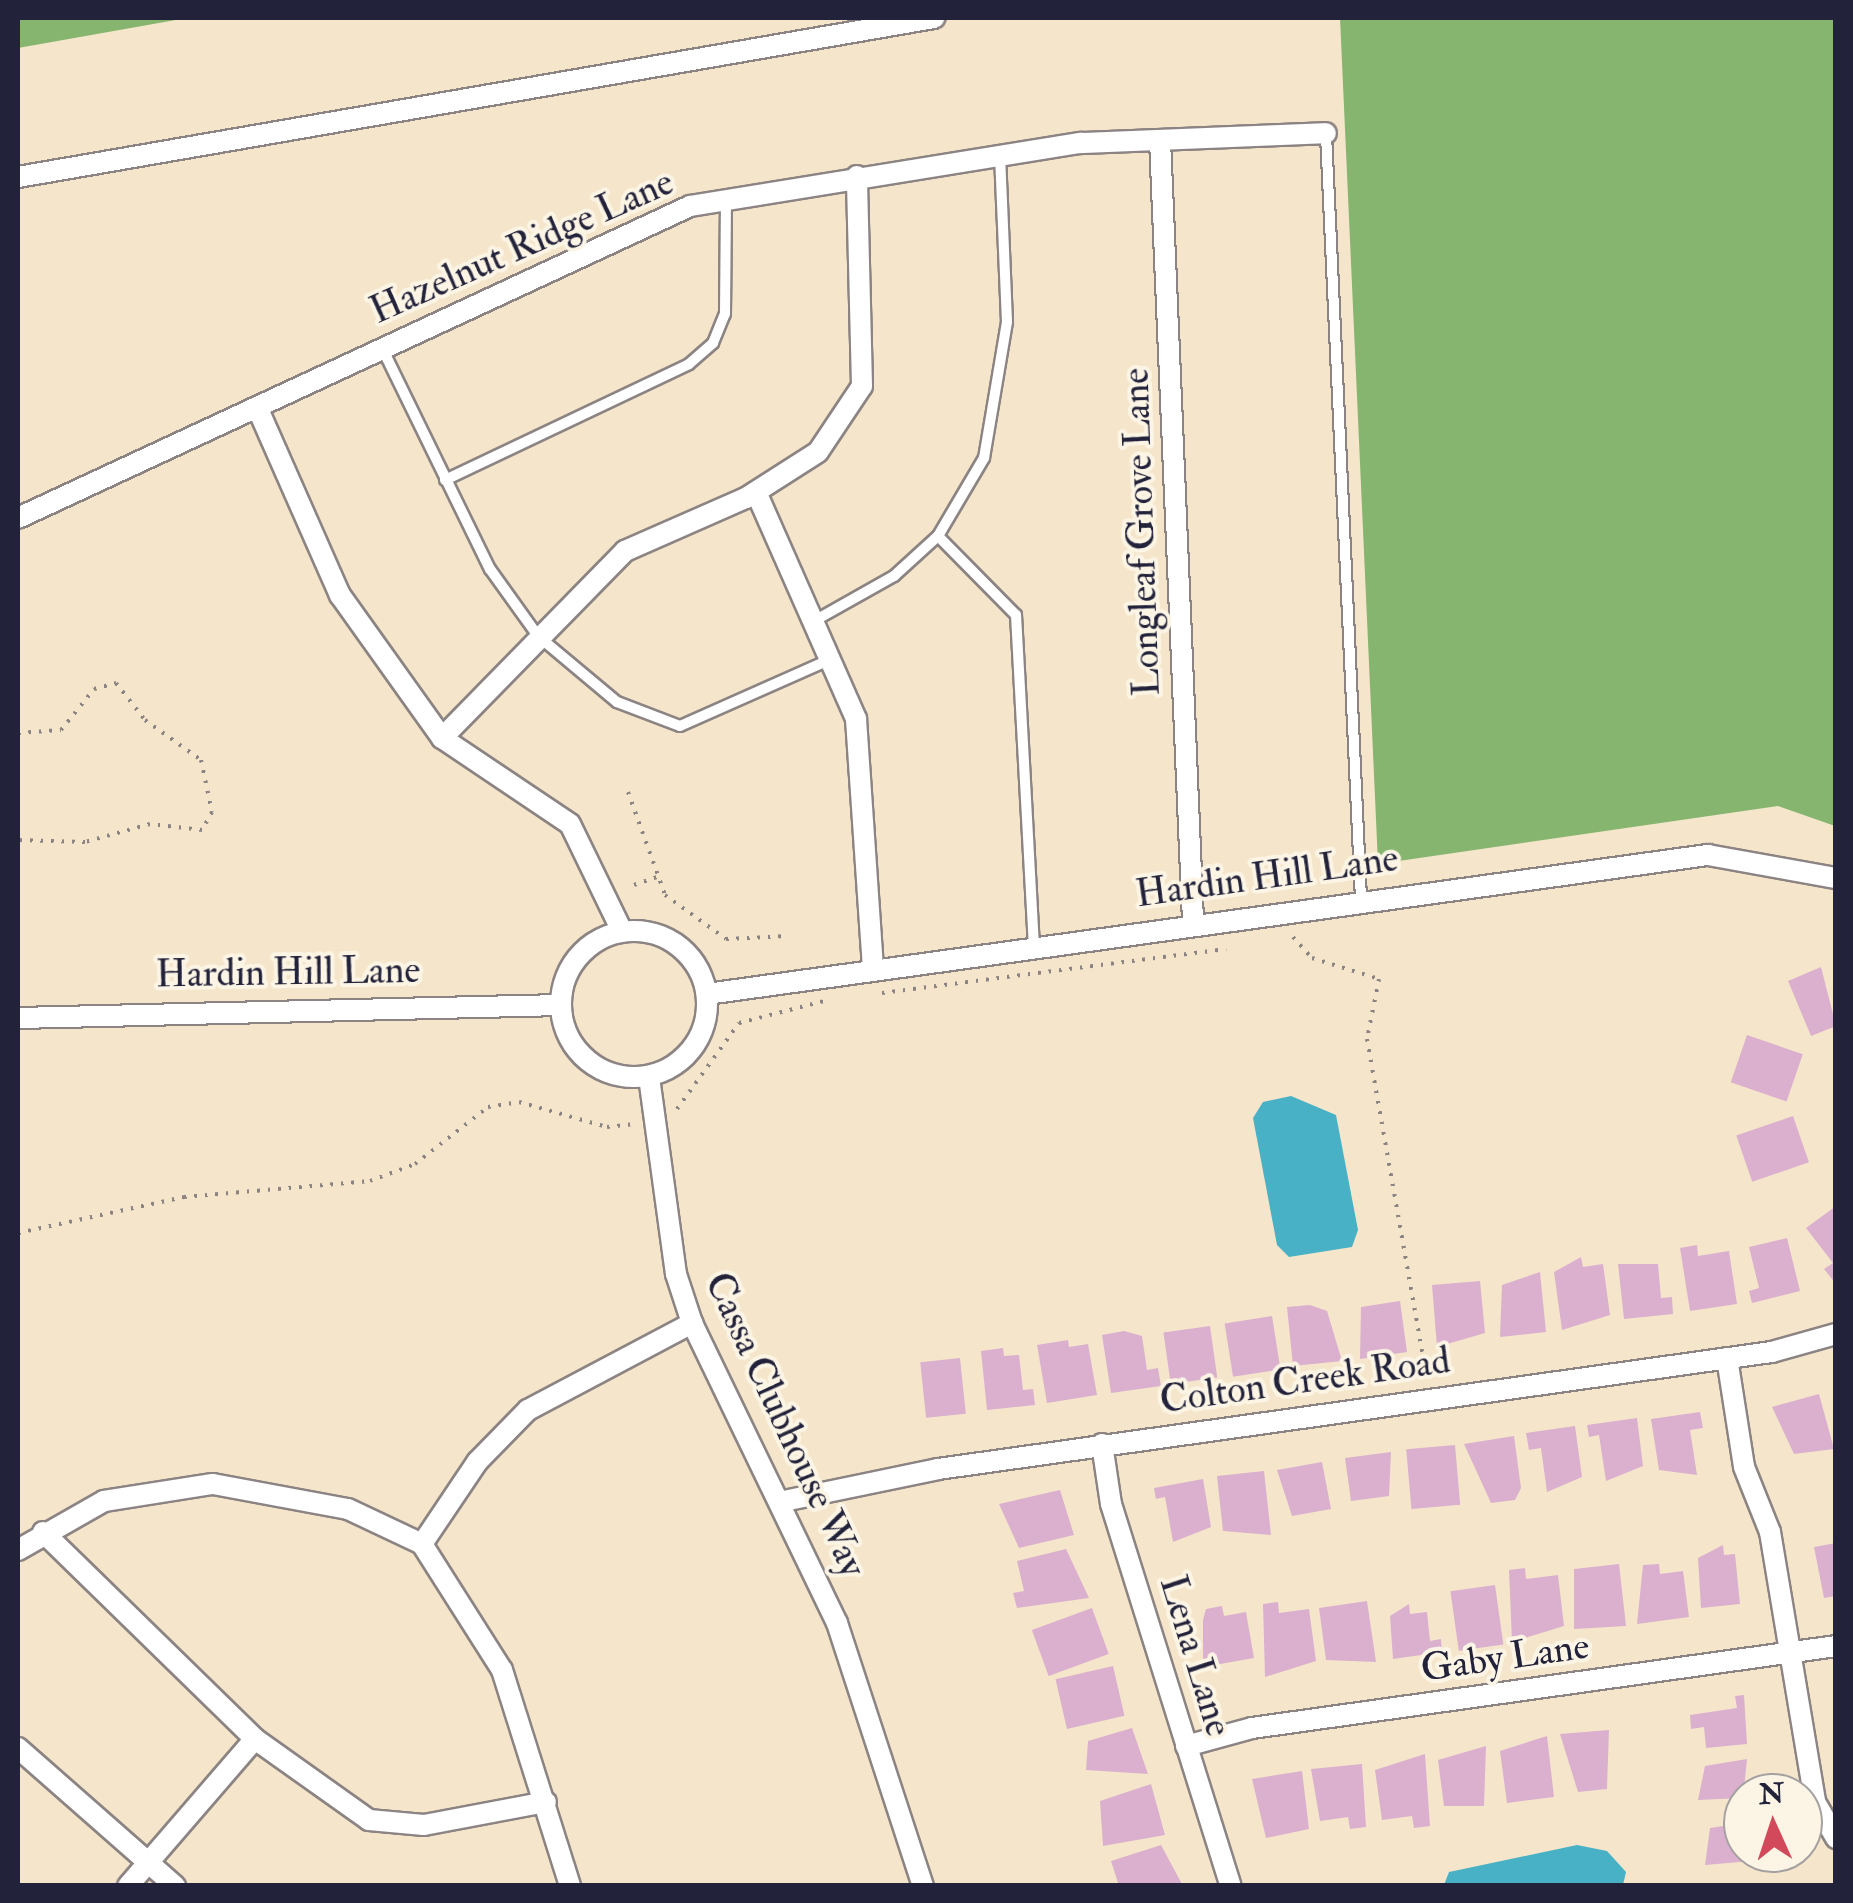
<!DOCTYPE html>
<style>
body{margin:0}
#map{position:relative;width:1853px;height:1903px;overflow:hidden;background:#f5e6cb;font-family:"IM FELL Double Pica",serif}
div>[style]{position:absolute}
.forest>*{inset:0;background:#85b56e}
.water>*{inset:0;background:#48b1c6}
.building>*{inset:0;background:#dab0ce;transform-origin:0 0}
.path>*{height:4px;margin-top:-2px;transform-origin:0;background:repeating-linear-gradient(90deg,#8c8483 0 2.5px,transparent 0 10.5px)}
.roads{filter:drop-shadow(2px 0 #8c8483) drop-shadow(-2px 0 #8c8483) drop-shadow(0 2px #8c8483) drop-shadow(0 -2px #8c8483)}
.lane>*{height:10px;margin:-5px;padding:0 5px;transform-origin:5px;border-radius:5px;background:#fff}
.street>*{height:20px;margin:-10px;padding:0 10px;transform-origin:10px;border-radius:10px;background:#fff}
.street>.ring{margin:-10px;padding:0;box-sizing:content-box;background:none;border:20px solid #fff;border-radius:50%}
span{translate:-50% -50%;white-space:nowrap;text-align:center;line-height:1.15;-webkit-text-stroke:8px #fcf5e5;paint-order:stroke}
.street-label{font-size:38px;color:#22223b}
.frame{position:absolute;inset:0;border:20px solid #22223b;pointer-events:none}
.north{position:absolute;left:1723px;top:1773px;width:100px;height:100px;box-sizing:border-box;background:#fcf5e5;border:2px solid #a5a1a1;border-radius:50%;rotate:357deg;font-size:28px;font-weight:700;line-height:40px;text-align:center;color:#22223b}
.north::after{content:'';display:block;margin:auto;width:35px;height:45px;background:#d1495b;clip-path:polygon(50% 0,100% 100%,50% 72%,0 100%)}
</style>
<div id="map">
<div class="forest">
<div style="clip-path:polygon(18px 18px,187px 18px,18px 48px)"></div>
<div style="clip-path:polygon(1340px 18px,1835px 18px,1835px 826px,1778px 806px,1378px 864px)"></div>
</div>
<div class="water">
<div style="clip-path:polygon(1291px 1096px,1336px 1115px,1358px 1230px,1352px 1247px,1289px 1257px,1277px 1245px,1253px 1118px,1263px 1102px)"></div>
<div style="clip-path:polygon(1577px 1845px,1607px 1851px,1626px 1872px,1623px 1885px,1444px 1885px,1449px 1872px)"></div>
</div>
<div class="building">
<div style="clip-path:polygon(1821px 967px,1836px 1026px,1811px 1036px,1788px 981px)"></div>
<div style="left:1747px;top:1035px;width:59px;height:50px;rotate:19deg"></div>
<div style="left:1793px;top:1116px;width:49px;height:60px;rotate:71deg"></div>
<div style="clip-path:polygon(1836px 1206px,1836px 1284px,1824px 1269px,1833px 1263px,1806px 1228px)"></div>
<div style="clip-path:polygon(1787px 1238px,1800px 1291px,1752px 1303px,1749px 1291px,1759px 1288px,1749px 1247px)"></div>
<div style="clip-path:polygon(1697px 1245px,1698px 1256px,1729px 1251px,1737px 1304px,1690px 1311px,1680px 1248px)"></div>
<div style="clip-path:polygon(1581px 1257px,1583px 1267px,1603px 1264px,1610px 1315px,1562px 1330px,1554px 1272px)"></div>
<div style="clip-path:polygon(1618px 1264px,1658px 1264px,1661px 1298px,1672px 1297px,1673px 1314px,1624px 1319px)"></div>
<div style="clip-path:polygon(1540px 1272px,1546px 1332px,1500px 1337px,1502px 1285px)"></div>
<div style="clip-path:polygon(1480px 1281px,1485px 1333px,1437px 1347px,1432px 1285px)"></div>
<div style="clip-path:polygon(1400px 1301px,1407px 1352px,1360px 1359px,1361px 1307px)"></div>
<div style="clip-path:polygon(1310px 1305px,1327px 1311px,1342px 1361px,1293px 1366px,1287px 1307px)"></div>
<div style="left:1272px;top:1316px;width:54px;height:48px;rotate:81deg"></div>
<div style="left:1210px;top:1326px;width:52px;height:47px;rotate:82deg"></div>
<div style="clip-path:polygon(1124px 1331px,1142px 1336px,1147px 1370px,1158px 1368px,1161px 1386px,1111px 1393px,1102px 1335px)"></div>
<div style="clip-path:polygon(1068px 1340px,1069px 1347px,1088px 1344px,1097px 1395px,1047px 1403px,1037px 1345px)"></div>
<div style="clip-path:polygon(1003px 1348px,1004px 1356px,1019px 1355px,1023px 1390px,1033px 1389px,1035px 1405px,987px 1410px,981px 1351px)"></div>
<div style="left:960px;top:1358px;width:56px;height:40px;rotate:84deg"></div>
<div style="clip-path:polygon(1819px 1394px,1834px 1449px,1794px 1454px,1772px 1407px)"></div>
<div style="clip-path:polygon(1700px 1412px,1703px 1428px,1690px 1430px,1697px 1475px,1659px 1470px,1651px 1419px)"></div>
<div style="clip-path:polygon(1637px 1418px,1643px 1466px,1606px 1481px,1599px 1435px,1589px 1437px,1587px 1425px)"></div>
<div style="clip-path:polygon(1575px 1426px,1582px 1477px,1547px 1492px,1541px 1448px,1529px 1450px,1526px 1433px)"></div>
<div style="clip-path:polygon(1514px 1436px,1521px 1488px,1515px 1500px,1491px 1503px,1464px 1444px)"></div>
<div style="left:1455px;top:1445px;width:60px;height:49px;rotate:85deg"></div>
<div style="clip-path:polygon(1391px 1452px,1389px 1496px,1351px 1501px,1345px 1458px)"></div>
<div style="clip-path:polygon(1322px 1462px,1331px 1509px,1292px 1516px,1277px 1470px)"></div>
<div style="clip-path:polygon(1264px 1471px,1271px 1535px,1223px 1531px,1217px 1476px)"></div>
<div style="clip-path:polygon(1203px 1479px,1211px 1527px,1173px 1542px,1165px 1497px,1156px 1499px,1154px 1488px)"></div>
<div style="clip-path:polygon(1060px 1490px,1074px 1535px,1019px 1548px,999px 1504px)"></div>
<div style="clip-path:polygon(1836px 1543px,1836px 1596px,1824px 1598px,1814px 1547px)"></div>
<div style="clip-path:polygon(1723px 1545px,1724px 1555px,1735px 1554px,1740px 1604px,1701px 1608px,1698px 1558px)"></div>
<div style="clip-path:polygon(1066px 1549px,1089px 1598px,1017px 1608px,1013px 1593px,1024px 1591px,1017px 1561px)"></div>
<div style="clip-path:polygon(1619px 1564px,1626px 1626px,1574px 1629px,1574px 1569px)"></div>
<div style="clip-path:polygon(1659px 1564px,1660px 1574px,1683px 1571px,1689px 1617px,1637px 1624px,1643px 1565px)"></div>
<div style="clip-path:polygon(1525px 1568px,1526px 1579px,1558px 1575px,1564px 1626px,1512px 1642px,1509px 1570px)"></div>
<div style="left:1495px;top:1585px;width:60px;height:45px;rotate:82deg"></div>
<div style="clip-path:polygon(1367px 1601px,1376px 1662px,1326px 1660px,1319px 1608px)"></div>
<div style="clip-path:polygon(1278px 1602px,1279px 1613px,1309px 1609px,1316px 1661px,1265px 1677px,1263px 1604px)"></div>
<div style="clip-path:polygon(1409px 1604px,1410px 1614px,1427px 1612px,1430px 1641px,1441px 1639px,1442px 1652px,1393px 1659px,1390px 1616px)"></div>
<div style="clip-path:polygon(1222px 1606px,1224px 1616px,1246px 1612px,1254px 1658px,1203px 1667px,1203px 1620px,1206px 1609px)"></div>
<div style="left:1092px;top:1608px;width:49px;height:64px;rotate:70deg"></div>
<div style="left:1113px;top:1666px;width:51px;height:59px;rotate:77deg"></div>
<div style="clip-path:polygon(1744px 1695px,1747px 1744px,1706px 1748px,1704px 1727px,1691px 1729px,1690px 1715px,1737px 1708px,1735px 1696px)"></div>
<div style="clip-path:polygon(1132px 1728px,1148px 1774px,1086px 1770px,1088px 1741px)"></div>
<div style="clip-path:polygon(1609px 1730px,1607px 1789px,1578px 1792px,1560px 1734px)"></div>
<div style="clip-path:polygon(1547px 1736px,1554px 1797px,1507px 1803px,1500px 1751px)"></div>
<div style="clip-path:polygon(1486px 1746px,1484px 1806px,1444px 1806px,1438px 1760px)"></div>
<div style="clip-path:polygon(1425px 1754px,1430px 1826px,1414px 1828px,1412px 1816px,1382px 1820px,1375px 1770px)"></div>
<div style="clip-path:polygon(1747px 1759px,1743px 1798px,1698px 1800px,1705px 1766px)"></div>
<div style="clip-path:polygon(1362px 1764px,1366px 1827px,1350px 1829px,1348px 1817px,1320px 1821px,1311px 1769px)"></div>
<div style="clip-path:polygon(1302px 1771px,1309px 1829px,1266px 1838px,1252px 1779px)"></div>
<div style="clip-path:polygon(1151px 1784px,1165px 1835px,1103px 1846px,1100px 1801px)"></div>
<div style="clip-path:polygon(1743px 1823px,1743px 1853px,1752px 1861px,1705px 1865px,1710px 1828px)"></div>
<div style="clip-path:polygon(1161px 1845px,1183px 1886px,1119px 1886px,1111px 1861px)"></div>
</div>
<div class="path">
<div style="left:18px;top:733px;width:43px;rotate:-4deg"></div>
<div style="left:61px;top:730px;width:53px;rotate:-51.2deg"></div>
<div style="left:94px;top:689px;width:23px;rotate:-15deg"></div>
<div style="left:116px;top:683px;width:47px;rotate:51.9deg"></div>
<div style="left:145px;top:720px;width:69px;rotate:35.5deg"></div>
<div style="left:201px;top:760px;width:53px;rotate:78.1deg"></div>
<div style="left:212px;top:812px;width:21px;rotate:119deg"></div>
<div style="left:202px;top:830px;width:52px;rotate:-173.4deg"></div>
<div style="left:150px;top:824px;width:67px;rotate:164.5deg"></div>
<div style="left:85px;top:842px;width:67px;rotate:-178.3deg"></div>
<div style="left:628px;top:792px;width:109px;rotate:70.2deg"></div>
<div style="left:665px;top:895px;width:75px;rotate:35.8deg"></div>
<div style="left:726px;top:939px;width:61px;rotate:-2.8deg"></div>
<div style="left:634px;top:885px;width:24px;rotate:-19deg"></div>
<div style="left:1293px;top:937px;width:28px;rotate:48deg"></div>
<div style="left:1312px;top:958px;width:70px;rotate:17.4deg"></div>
<div style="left:1379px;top:979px;width:61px;rotate:101.3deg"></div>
<div style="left:1367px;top:1039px;width:345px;rotate:80deg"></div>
<div style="left:882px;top:993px;width:347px;rotate:-7.3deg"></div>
<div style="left:677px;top:1109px;width:106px;rotate:-54.2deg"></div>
<div style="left:739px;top:1023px;width:88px;rotate:-14.5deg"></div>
<div style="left:18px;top:1233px;width:170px;rotate:-12.2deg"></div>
<div style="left:184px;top:1197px;width:187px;rotate:-4.9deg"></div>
<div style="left:370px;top:1181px;width:48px;rotate:-20.7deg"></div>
<div style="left:415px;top:1164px;width:93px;rotate:-38deg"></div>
<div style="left:488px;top:1107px;width:31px;rotate:-9deg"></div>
<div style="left:519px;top:1102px;width:91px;rotate:15.9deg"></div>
<div style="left:607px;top:1127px;width:28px;rotate:-6deg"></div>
</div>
<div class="roads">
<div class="lane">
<div style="left:1326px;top:134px;width:766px;rotate:87.38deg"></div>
<div style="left:383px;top:350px;width:244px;rotate:64deg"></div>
<div style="left:490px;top:569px;width:82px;rotate:54.4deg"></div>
<div style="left:538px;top:636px;width:103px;rotate:39.9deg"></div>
<div style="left:617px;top:702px;width:67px;rotate:20.9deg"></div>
<div style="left:680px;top:726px;width:165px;rotate:-23.9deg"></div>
<div style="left:445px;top:480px;width:270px;rotate:-25.4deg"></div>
<div style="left:689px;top:364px;width:32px;rotate:-41deg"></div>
<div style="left:713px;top:343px;width:31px;rotate:-68deg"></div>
<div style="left:725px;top:314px;width:113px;rotate:-89.5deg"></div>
<div style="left:938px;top:536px;width:111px;rotate:45.4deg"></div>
<div style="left:1016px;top:615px;width:331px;rotate:86.9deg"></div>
<div style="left:814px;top:621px;width:92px;rotate:-29.4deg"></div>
<div style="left:894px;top:576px;width:59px;rotate:-42.3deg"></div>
<div style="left:938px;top:536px;width:91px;rotate:-59.5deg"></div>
<div style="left:984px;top:458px;width:138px;rotate:-80.4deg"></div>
<div style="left:1007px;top:322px;width:167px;rotate:-92.4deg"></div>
</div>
<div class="street">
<div style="left:1160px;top:140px;width:782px;rotate:87.58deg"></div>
<div style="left:18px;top:177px;width:930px;rotate:-9.85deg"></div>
<div style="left:257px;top:407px;width:206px;rotate:66.2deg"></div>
<div style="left:340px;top:595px;width:176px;rotate:54.5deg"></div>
<div style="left:442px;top:738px;width:154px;rotate:33.9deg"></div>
<div style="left:570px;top:824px;width:119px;rotate:64.1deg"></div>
<div style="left:756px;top:492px;width:248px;rotate:66.2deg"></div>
<div style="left:856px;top:719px;width:252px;rotate:86.1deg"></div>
<div style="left:18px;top:518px;width:741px;rotate:-24.9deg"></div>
<div style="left:690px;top:206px;width:396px;rotate:-9.2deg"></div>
<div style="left:1081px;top:143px;width:245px;rotate:-2.3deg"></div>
<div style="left:442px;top:738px;width:262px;rotate:-45.6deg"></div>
<div style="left:625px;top:551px;width:132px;rotate:-23.7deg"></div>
<div style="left:746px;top:498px;width:85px;rotate:-32.6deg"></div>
<div style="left:818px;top:452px;width:79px;rotate:-56.3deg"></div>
<div style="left:862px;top:386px;width:210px;rotate:-91.4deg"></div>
<div class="ring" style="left:561px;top:931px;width:126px;height:126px"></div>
<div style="left:707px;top:994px;width:1011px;rotate:-7.91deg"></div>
<div style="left:1708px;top:855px;width:130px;rotate:10.2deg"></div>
<div style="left:18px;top:1018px;width:542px;rotate:-1.37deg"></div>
<div style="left:649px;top:1077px;width:199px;rotate:82.2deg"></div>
<div style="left:676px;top:1274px;width:52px;rotate:71.9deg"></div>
<div style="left:692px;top:1323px;width:333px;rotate:64.2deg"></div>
<div style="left:837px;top:1623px;width:277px;rotate:71.9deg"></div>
<div style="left:1727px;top:1358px;width:110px;rotate:81.1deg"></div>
<div style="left:1744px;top:1467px;width:70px;rotate:68.2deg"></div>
<div style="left:1770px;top:1532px;width:274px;rotate:80.5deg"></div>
<div style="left:1815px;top:1802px;width:42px;rotate:59.7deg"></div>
<div style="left:1102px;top:1444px;width:61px;rotate:81.5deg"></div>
<div style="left:1111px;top:1504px;width:400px;rotate:72.6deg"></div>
<div style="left:784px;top:1501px;width:157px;rotate:-11.7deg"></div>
<div style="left:938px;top:1469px;width:842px;rotate:-7.99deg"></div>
<div style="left:1772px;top:1352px;width:66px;rotate:-15.7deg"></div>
<div style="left:43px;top:1532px;width:296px;rotate:44.3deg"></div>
<div style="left:255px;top:1739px;width:140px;rotate:35.4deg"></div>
<div style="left:369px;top:1820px;width:55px;rotate:5.2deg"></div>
<div style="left:424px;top:1825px;width:124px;rotate:-10.7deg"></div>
<div style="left:422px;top:1544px;width:99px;rotate:-56.1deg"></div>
<div style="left:477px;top:1462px;width:73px;rotate:-45.6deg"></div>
<div style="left:528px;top:1410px;width:186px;rotate:-27.9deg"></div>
<div style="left:18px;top:1550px;width:99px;rotate:-29.7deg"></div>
<div style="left:104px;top:1501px;width:110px;rotate:-8.9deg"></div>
<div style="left:213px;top:1484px;width:137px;rotate:10.5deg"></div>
<div style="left:348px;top:1509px;width:82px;rotate:25.3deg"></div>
<div style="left:422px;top:1544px;width:149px;rotate:57.6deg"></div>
<div style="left:502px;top:1670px;width:226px;rotate:72.5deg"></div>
<div style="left:1186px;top:1746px;width:68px;rotate:-15.3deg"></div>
<div style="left:1252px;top:1728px;width:590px;rotate:-7.99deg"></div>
<div style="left:18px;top:1748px;width:209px;rotate:41.3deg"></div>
<div style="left:128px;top:1886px;width:194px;rotate:-49.2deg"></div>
</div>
</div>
<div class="street-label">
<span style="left:522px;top:247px;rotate:-24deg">Hazelnut Ridge Lane</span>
<span style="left:1142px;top:532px;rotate:-92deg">Longleaf Grove Lane</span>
<span style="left:1267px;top:877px;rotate:-8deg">Hardin Hill Lane</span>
<span style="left:288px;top:973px;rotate:-1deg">Hardin Hill Lane</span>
<span style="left:1305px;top:1381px;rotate:-8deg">Colton Creek Road</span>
<span style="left:785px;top:1425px;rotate:65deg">Cassa Clubhouse Way</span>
<span style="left:1195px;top:1656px;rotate:73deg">Lena Lane</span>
<span style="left:1505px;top:1658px;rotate:-8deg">Gaby Lane</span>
</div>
<div class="frame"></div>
<div class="north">N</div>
</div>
